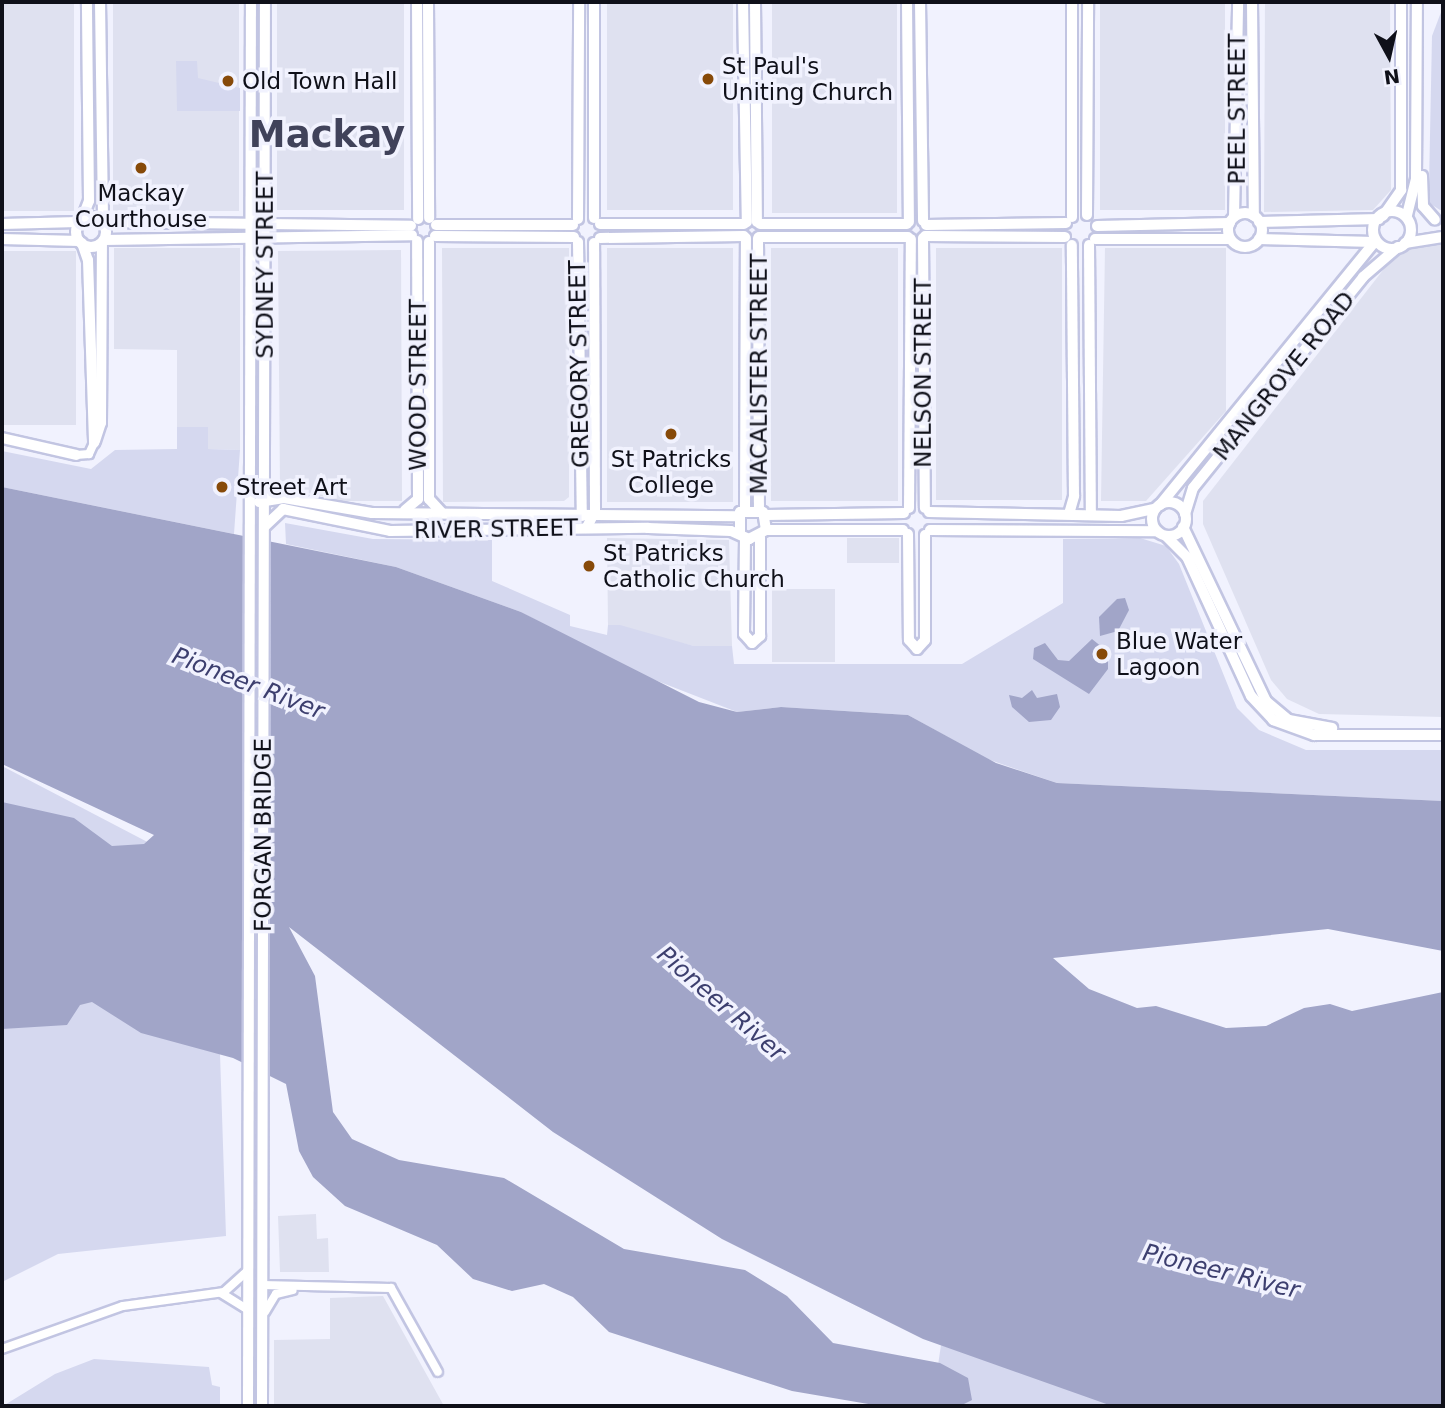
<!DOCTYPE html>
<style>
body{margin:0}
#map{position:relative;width:1445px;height:1408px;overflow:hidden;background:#f1f2fe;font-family:"DejaVu Sans",sans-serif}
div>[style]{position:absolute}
.built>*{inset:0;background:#dfe1f0;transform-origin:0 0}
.green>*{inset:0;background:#d5d8ef}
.water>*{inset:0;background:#a1a5c8}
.roads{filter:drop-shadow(2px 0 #c2c5e2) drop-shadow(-2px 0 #c2c5e2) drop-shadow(0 2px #c2c5e2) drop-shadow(0 -2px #c2c5e2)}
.street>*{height:8px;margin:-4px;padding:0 4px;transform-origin:4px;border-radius:4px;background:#fff}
.secondary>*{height:10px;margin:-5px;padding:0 5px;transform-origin:5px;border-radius:5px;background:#fff}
.secondary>.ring{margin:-5px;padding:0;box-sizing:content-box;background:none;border:10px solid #fff;border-radius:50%}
.dots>*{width:19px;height:19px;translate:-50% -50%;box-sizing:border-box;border:4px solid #f1f2fe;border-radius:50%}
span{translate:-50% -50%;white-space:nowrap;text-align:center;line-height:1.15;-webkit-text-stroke:7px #f1f2fe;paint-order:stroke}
.poi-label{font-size:23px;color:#0f1019}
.left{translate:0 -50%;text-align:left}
.street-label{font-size:23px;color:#0f1019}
.water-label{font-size:24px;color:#3d3f6f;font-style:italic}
.town-label{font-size:37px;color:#40425a;font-weight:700}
.frame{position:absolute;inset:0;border:4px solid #0f1019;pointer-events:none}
.north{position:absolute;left:1354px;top:21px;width:70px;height:70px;-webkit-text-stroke:5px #f1f2fe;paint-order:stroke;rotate:172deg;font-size:19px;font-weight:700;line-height:28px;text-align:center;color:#0f1019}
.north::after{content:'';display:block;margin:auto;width:24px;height:32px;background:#0f1019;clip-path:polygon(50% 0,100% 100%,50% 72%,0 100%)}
</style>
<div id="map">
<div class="built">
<div style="left:2px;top:2px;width:72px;height:209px"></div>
<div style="left:113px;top:2px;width:126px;height:209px"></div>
<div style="left:277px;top:2px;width:127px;height:208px"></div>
<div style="left:607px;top:2px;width:126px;height:208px"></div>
<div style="left:772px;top:2px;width:125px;height:211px"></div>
<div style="left:1100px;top:2px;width:125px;height:208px"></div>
<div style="clip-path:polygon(1265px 2px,1390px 2px,1391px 190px,1373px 210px,1264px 212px)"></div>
<div style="clip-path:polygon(1417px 242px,1443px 243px,1443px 717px,1319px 714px,1287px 699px,1271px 680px,1203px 524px,1203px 501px,1387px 265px)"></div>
<div style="clip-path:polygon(114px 248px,240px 248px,240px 450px,208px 449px,208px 427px,177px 427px,177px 350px,114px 349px)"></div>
<div style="clip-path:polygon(442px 248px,569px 248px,569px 497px,564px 501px,443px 502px)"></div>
<div style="left:607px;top:248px;width:126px;height:254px"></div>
<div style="left:771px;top:248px;width:127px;height:253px"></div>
<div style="left:936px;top:248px;width:126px;height:252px"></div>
<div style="clip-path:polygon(1105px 248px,1226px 248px,1226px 411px,1146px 501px,1101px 501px)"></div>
<div style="clip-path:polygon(401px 250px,402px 501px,341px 501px,280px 486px,278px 251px)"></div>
<div style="left:2px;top:251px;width:74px;height:174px"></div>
<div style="clip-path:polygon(607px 538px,729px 540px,732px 646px,694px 646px,608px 625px)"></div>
<div style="left:847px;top:538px;width:52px;height:25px"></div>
<div style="left:772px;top:589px;width:63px;height:73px"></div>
<div style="clip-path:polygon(316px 1214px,317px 1239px,328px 1238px,329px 1272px,280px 1272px,278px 1216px)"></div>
<div style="clip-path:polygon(383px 1296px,444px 1406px,274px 1406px,274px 1340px,330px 1339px,330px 1298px)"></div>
</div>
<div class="green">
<div style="clip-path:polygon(1443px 7px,1443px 210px,1440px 210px,1429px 203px,1429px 185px,1432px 36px)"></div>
<div style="clip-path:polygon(176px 61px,197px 61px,198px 78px,240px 88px,240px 111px,177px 111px)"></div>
<div style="clip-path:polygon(177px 427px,208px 427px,208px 449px,240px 450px,234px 534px,2px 487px,2px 451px,91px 469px,115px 450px,177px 449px)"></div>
<div style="clip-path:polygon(285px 523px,373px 539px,492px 540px,492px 581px,570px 615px,570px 626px,607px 635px,608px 625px,620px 625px,694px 646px,732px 646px,734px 664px,962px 664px,1063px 603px,1063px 539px,1140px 538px,1166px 546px,1179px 564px,1237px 708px,1259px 730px,1306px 750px,1443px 750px,1443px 801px,1057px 783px,987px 759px,908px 715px,781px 707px,737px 712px,624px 668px,521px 612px,396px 567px,286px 544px)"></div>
<div style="clip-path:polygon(2px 766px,180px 859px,208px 1049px,220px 1054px,226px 1236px,58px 1254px,2px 1282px)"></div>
<div style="clip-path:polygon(941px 1345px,1127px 1406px,932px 1406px)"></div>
<div style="clip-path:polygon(94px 1359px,209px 1367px,212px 1385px,220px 1387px,220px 1406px,3px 1406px,55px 1374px)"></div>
</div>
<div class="water">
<div style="clip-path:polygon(2px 487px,396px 567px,521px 612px,699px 702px,737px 712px,781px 707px,908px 715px,996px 763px,1057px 783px,1443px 801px,1443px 951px,1328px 929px,1053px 958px,1089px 989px,1137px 1008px,1156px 1006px,1226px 1028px,1266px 1026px,1304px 1008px,1330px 1004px,1352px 1011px,1443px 992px,1443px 1406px,1112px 1406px,923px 1339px,722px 1239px,553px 1132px,289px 927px,315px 976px,333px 1112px,352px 1139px,399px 1160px,504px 1178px,624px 1249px,745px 1270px,787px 1296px,833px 1343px,940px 1363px,968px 1378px,972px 1400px,960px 1406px,880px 1406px,792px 1391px,609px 1332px,573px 1297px,544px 1284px,512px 1291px,473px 1279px,437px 1245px,345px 1206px,313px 1177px,299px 1151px,286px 1084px,233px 1058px,141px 1033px,92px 1002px,80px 1005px,67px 1025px,2px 1029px,2px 802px,74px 818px,112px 846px,144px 844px,154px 835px,2px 764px)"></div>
<div style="clip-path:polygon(1117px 599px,1125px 598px,1129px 610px,1118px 631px,1100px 636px,1099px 617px)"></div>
<div style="clip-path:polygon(1092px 639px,1108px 652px,1108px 669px,1089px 694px,1033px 659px,1034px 648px,1045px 643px,1058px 660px,1069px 661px)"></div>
<div style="clip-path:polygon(1032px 690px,1037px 698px,1057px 694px,1060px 707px,1051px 720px,1029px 722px,1012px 707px,1009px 695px,1022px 698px)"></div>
</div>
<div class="roads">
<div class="street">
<div style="left:76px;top:455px;width:13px;rotate:-4deg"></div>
<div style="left:89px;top:454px;width:12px;rotate:-66deg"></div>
<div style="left:262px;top:1285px;width:129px;rotate:1.3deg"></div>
<div style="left:391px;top:1288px;width:96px;rotate:60.8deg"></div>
<div style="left:221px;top:1293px;width:32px;rotate:32deg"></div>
<div style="left:265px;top:1312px;width:21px;rotate:-59deg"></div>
<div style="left:276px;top:1294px;width:17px;rotate:-13deg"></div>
<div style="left:2px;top:1349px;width:128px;rotate:-19.6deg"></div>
<div style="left:123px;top:1306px;width:102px;rotate:-7.9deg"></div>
<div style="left:224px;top:1292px;width:31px;rotate:-42deg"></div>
</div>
<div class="secondary">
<div style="left:100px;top:2px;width:220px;rotate:89.2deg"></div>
<div style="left:417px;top:2px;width:217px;rotate:89.7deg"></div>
<div style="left:428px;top:2px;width:216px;rotate:89.7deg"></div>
<div style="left:743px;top:2px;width:220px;rotate:89deg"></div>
<div style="left:755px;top:2px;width:220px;rotate:89.5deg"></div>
<div style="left:907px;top:2px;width:220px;rotate:89.5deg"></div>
<div style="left:920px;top:2px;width:219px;rotate:89.2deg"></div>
<div style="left:1252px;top:2px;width:214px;rotate:89.5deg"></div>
<div style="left:1422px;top:176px;width:30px;rotate:88deg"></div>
<div style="left:1423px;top:206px;width:18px;rotate:49deg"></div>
<div class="ring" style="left:1373px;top:211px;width:28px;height:28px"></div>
<div class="ring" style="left:1228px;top:213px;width:24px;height:24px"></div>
<div style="left:1087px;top:215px;width:213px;rotate:-89.7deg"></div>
<div style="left:1407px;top:215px;width:38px;rotate:-76deg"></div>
<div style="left:1416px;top:178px;width:176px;rotate:-89.7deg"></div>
<div style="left:1383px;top:216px;width:32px;rotate:-55deg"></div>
<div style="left:1401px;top:190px;width:188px;rotate:-90deg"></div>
<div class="ring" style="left:76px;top:217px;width:20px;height:20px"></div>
<div style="left:1072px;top:217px;width:215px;rotate:-90deg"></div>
<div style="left:1234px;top:217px;width:215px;rotate:-88.9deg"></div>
<div style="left:594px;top:218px;width:216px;rotate:-90deg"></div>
<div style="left:82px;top:219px;width:19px;rotate:-69deg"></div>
<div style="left:89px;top:201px;width:199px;rotate:-90.6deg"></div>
<div style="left:578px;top:219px;width:217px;rotate:-89.7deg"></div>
<div style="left:103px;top:222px;width:308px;rotate:0.7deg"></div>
<div style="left:1259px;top:222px;width:120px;rotate:-1.4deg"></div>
<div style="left:2px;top:224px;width:76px;rotate:-1.5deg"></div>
<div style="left:600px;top:224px;width:144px"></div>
<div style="left:760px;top:224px;width:147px"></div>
<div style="left:436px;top:225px;width:137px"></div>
<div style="left:926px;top:225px;width:140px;rotate:-0.8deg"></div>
<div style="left:1097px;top:226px;width:133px;rotate:-1.3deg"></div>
<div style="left:435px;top:236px;width:139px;rotate:0.4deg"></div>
<div style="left:925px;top:236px;width:140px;rotate:0.4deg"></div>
<div style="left:759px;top:237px;width:149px"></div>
<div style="left:600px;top:238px;width:144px;rotate:-0.8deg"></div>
<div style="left:758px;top:238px;width:271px;rotate:89.8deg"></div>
<div style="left:923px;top:238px;width:270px;rotate:89.6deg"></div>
<div style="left:2px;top:239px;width:77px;rotate:1.5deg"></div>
<div style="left:1095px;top:239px;width:135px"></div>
<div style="left:1259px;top:239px;width:115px;rotate:1.5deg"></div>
<div style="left:104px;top:240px;width:308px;rotate:-0.9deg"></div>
<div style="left:429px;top:242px;width:257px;rotate:90deg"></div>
<div style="left:429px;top:499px;width:19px;rotate:47deg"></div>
<div style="left:578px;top:242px;width:274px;rotate:89.2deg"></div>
<div style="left:82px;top:243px;width:18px;rotate:71deg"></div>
<div style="left:88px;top:260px;width:183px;rotate:88.1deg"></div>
<div style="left:1405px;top:243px;width:38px;rotate:-9deg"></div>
<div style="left:1089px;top:245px;width:270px;rotate:89.6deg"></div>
<div style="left:2px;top:438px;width:76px;rotate:12.9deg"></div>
<div style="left:95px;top:441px;width:19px;rotate:-72deg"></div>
<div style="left:101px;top:423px;width:180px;rotate:-89.7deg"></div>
<div style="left:259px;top:502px;width:25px;rotate:-9deg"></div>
<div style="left:284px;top:498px;width:89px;rotate:9.7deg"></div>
<div style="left:372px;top:513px;width:365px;rotate:0.5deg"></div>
<div class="ring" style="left:1152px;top:502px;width:24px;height:24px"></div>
<div style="left:1160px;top:505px;width:338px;rotate:-50.8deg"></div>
<div style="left:909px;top:508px;width:269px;rotate:-89.6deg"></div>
<div style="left:745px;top:509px;width:271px;rotate:-89.8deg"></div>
<div style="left:405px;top:510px;width:17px;rotate:-40deg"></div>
<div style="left:418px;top:499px;width:258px;rotate:-90.2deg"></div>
<div style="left:929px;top:512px;width:192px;rotate:1.2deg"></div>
<div style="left:1121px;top:516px;width:35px;rotate:-12deg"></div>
<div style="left:1069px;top:514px;width:19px;rotate:-74deg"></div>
<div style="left:1074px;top:496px;width:251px;rotate:-90.5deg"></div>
<div style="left:1185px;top:514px;width:27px;rotate:-73deg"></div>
<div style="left:1193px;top:488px;width:271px;rotate:-51.1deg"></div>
<div style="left:1363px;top:277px;width:46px;rotate:-40.6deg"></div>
<div style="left:766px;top:515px;width:138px;rotate:-0.8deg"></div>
<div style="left:265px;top:526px;width:25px;rotate:-43deg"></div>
<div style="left:283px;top:509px;width:109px;rotate:11.6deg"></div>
<div style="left:390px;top:531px;width:258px;rotate:-0.7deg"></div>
<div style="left:648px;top:528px;width:83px;rotate:2.1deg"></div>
<div style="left:731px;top:531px;width:20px;rotate:24deg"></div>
<div style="left:749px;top:539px;width:19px;rotate:-28deg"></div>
<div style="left:766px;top:530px;width:18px;rotate:-99deg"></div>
<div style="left:763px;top:512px;width:23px;rotate:180deg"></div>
<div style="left:740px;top:512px;width:22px;rotate:90deg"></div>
<div style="left:587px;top:527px;width:18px;rotate:-63deg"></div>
<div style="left:595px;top:511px;width:268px;rotate:-90.2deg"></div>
<div style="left:1183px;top:527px;width:193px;rotate:64.5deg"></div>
<div style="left:1266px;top:701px;width:30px;rotate:40deg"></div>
<div style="left:1289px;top:720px;width:44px;rotate:10.5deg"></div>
<div style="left:766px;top:530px;width:137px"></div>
<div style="left:930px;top:530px;width:227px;rotate:0.3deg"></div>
<div style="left:908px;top:534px;width:106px;rotate:89.5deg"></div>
<div style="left:909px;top:640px;width:12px;rotate:48deg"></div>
<div style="left:917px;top:649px;width:12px;rotate:-48deg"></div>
<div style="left:925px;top:640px;width:105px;rotate:-90deg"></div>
<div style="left:1166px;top:536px;width:30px;rotate:45deg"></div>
<div style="left:1187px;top:557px;width:153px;rotate:65.3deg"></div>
<div style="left:1251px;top:696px;width:33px;rotate:47deg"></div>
<div style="left:1273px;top:720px;width:44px;rotate:20.1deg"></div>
<div style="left:1314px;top:735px;width:129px"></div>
<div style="left:745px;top:538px;width:96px;rotate:90.6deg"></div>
<div style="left:744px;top:634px;width:12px;rotate:48deg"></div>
<div style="left:752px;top:643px;width:11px;rotate:-41deg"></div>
<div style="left:760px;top:636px;width:99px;rotate:-90deg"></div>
<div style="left:248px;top:1406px;width:1404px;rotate:-89.88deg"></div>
<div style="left:262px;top:1406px;width:1404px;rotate:-89.88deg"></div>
</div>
</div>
<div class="dots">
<div style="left:708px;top:79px;background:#874a09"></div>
<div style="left:228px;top:81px;background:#874a09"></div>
<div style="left:141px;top:168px;background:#874a09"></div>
<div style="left:671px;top:434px;background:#874a09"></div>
<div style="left:222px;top:487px;background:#874a09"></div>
<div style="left:589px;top:566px;background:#874a09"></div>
<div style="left:1102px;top:654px;background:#874a09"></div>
</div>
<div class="poi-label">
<span class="left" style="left:722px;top:79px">St Paul's<br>Uniting Church</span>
<span class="left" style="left:242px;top:81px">Old Town Hall</span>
<span style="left:141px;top:206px">Mackay<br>Courthouse</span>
<span style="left:671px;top:472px">St Patricks<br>College</span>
<span class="left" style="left:236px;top:487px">Street Art</span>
<span class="left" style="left:603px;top:566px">St Patricks<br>Catholic Church</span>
<span class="left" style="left:1116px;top:654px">Blue Water<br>Lagoon</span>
</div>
<div class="street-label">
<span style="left:1237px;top:109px;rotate:-90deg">PEEL STREET</span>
<span style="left:265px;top:265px;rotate:-90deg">SYDNEY STREET</span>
<span style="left:579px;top:364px;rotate:-91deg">GREGORY STREET</span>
<span style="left:923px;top:373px;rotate:-90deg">NELSON STREET</span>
<span style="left:759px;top:374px;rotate:-90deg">MACALISTER STREET</span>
<span style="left:1284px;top:376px;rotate:-51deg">MANGROVE ROAD</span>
<span style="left:418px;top:385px;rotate:-90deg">WOOD STREET</span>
<span style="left:496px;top:529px;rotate:-1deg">RIVER STREET</span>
<span style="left:263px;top:835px;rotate:-90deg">FORGAN BRIDGE</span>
</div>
<div class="water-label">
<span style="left:248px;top:684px;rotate:21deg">Pioneer River</span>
<span style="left:721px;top:1004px;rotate:41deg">Pioneer River</span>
<span style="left:1221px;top:1272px;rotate:14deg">Pioneer River</span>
</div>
<div class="town-label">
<span style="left:327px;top:135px">Mackay</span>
</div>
<div class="frame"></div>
<div class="north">N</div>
</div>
